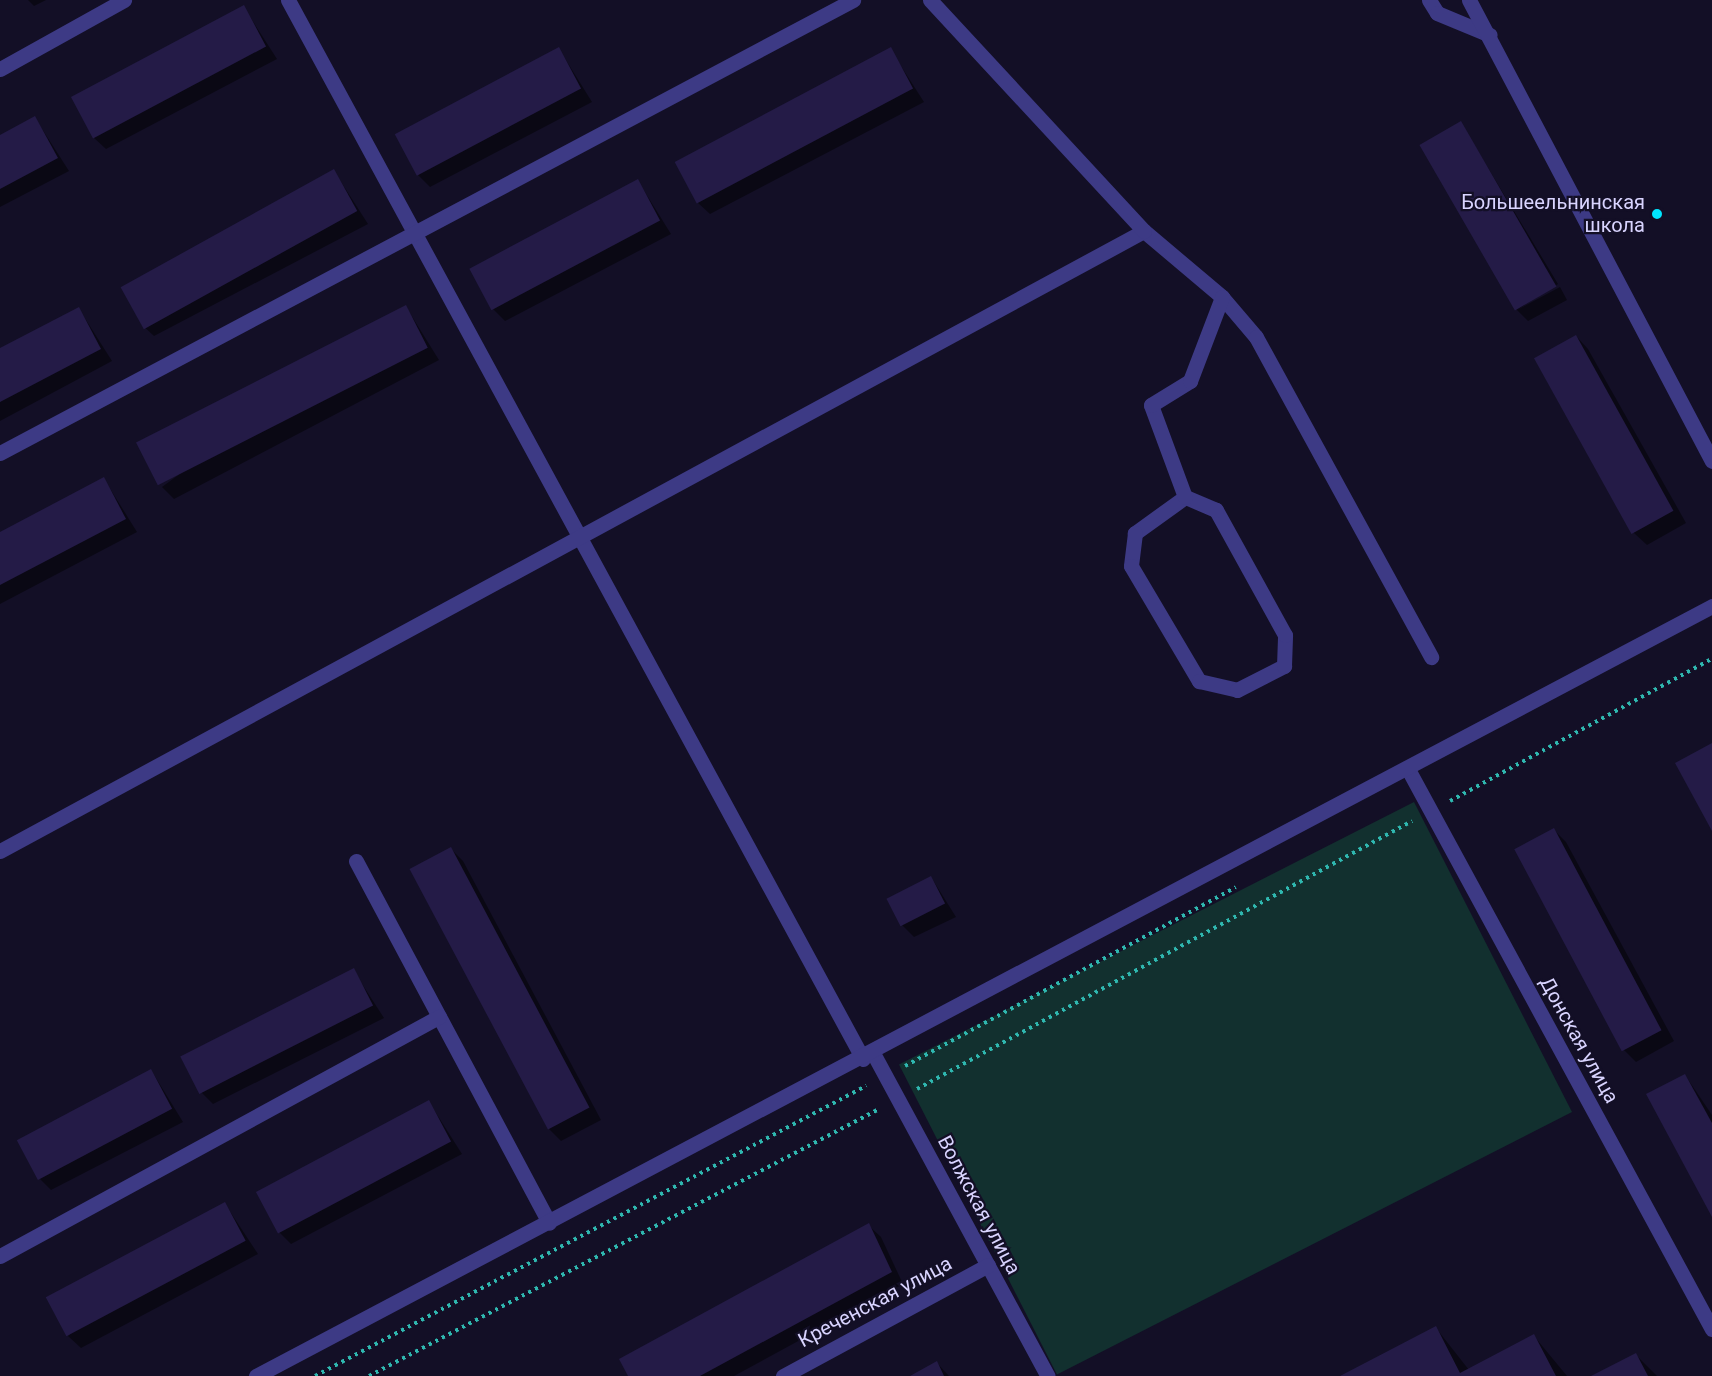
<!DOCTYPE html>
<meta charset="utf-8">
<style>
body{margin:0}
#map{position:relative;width:1712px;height:1376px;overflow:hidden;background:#130f26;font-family:Roboto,sans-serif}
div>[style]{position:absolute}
.green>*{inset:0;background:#12302f;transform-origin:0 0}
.shadow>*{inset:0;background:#0007}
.building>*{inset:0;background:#241b47;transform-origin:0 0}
.path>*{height:4px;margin-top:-2px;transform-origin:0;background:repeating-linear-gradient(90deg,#2fb8b0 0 3px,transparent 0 7.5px)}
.service>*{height:15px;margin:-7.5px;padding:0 7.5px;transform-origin:7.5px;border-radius:7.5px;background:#3d3a85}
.minor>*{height:15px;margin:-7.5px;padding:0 7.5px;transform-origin:7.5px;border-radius:7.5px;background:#3d3a85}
.dots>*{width:16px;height:16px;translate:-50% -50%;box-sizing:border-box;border:3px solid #130f26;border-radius:50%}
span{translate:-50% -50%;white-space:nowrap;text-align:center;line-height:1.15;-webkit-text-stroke:4.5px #130f26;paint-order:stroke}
.poi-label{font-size:20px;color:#d9d4ff}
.right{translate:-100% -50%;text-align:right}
.street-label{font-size:20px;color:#d9d4ff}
</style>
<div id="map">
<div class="green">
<div style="left:1414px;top:802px;width:348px;height:578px;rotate:63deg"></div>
</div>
<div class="shadow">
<div style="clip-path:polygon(28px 0,46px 0,34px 6px)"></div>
<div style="clip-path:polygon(243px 6px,277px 59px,106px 149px,93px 137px)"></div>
<div style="clip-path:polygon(559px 49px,592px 102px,430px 187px,418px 175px)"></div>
<div style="clip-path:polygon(890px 49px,924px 102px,710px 214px,697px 202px)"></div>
<div style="clip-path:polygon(35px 118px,69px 171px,0 207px,0 137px)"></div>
<div style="clip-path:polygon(1461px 123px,1558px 284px,1517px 310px,1560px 287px,1567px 300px,1528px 321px,1516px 309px)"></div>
<div style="clip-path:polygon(334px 171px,368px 224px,154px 336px,141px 324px)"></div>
<div style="clip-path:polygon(638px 181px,671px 234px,505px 321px,493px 309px)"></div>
<div style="clip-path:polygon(406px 307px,439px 360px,174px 499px,162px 487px)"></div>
<div style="clip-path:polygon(79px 309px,112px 361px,0 421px,0 350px)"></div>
<div style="clip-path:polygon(1576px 336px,1588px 349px,1686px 523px,1647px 545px,1634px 533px,1536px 358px)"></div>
<div style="clip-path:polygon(104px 479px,137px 532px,0 604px,0 534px)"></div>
<div style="clip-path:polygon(1554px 830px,1566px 842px,1674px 1041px,1636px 1062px,1624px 1050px)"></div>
<div style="clip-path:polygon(451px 849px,463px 861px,601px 1120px,561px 1141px,549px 1129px)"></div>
<div style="clip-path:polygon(931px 877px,956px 917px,914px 937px,902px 925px)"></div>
<div style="clip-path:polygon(353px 970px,384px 1018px,213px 1104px,201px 1092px)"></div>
<div style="clip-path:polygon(151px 1070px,183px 1122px,51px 1190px,39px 1178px)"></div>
<div style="clip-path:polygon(1685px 1075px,1712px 1115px,1712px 1214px)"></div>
<div style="clip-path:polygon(429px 1102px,462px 1154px,291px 1244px,279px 1232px)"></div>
<div style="clip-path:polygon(225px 1204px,258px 1254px,81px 1348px,68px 1336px)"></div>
<div style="clip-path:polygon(868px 1225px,881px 1237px,903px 1284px,734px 1376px,629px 1376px)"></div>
<div style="clip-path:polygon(1436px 1328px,1469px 1370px,1534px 1336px,1567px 1376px,1344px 1376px)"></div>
<div style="clip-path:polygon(1636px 1355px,1657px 1376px,1594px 1376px)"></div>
<div style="clip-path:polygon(937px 1363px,949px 1376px,913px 1376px)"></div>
</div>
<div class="building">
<div style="left:244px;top:5px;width:47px;height:196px;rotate:62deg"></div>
<div style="left:559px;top:47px;width:47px;height:186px;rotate:62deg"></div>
<div style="left:891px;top:47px;width:47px;height:245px;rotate:62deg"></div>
<div style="clip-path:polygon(35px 116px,58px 158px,0 189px,0 135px)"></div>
<div style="left:1461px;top:121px;width:191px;height:48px;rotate:60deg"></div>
<div style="left:334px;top:169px;width:48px;height:244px;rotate:61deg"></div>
<div style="left:638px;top:179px;width:47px;height:191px;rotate:62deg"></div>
<div style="left:406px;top:305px;width:48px;height:303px;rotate:63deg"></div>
<div style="clip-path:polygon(79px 307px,101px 349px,0 402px,0 348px)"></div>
<div style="left:1576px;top:335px;width:201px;height:48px;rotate:61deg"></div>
<div style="clip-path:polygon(104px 477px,126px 519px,0 585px,0 532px)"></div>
<div style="clip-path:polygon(1712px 743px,1712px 831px,1675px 763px)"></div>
<div style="left:1554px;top:828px;width:229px;height:45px;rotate:62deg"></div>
<div style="left:451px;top:847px;width:295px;height:47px;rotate:62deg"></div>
<div style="left:931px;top:876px;width:31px;height:50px;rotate:63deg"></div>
<div style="left:354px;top:968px;width:42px;height:195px;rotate:63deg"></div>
<div style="left:151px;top:1069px;width:45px;height:152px;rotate:62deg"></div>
<div style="clip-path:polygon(1685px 1074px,1712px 1123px,1712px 1217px,1646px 1094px)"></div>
<div style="left:429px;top:1100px;width:47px;height:196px;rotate:62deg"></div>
<div style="left:225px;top:1202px;width:44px;height:203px;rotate:62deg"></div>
<div style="clip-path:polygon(869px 1223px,892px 1272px,700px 1376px,628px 1376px,619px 1359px)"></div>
<div style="clip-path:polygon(1436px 1326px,1460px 1373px,1534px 1334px,1556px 1376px,1340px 1376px)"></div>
<div style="clip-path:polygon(1636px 1353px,1648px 1376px,1591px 1376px)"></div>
<div style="clip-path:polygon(937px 1361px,944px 1376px,910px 1376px)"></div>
</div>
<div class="path">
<div style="left:1450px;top:801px;width:298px;rotate:-28.5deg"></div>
<div style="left:905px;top:1066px;width:376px;rotate:-28.4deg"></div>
<div style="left:917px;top:1089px;width:563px;rotate:-28.43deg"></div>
<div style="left:315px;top:1376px;width:623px;rotate:-27.76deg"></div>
<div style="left:369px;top:1376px;width:576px;rotate:-27.63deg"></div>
</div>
<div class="service">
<div style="left:1144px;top:231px;width:102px;rotate:40.2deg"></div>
<div style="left:1222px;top:297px;width:52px;rotate:49.6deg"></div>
<div style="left:1256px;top:337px;width:365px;rotate:61.3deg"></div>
<div style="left:1185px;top:497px;width:62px;rotate:144.2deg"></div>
<div style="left:1135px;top:533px;width:33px;rotate:97deg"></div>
<div style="left:1131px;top:566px;width:134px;rotate:59.4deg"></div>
<div style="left:1199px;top:681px;width:39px;rotate:13deg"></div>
<div style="left:1237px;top:690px;width:53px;rotate:-27.1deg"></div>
<div style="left:1284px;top:666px;width:31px;rotate:-88deg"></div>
<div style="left:1285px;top:635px;width:143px;rotate:-118.9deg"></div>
<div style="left:1216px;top:510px;width:34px;rotate:-157deg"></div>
<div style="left:1185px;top:497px;width:98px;rotate:-110.3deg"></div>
<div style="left:1151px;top:405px;width:46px;rotate:-31.6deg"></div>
<div style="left:1190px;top:381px;width:90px;rotate:-69.1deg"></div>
</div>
<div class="minor">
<div style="left:288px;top:0;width:1205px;rotate:61.5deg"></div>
<div style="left:1429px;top:0;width:15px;rotate:58deg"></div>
<div style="left:1437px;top:13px;width:57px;rotate:22.5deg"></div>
<div style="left:1469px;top:0;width:521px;rotate:62.21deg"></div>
<div style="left:0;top:69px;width:142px;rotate:-29.1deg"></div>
<div style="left:0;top:453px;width:966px;rotate:-27.97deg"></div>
<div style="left:1409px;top:771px;width:635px;rotate:61.5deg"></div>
<div style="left:0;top:851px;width:1301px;rotate:-28.46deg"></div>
<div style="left:1144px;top:231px;width:315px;rotate:-132.8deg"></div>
<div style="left:356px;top:861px;width:410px;rotate:61.9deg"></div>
<div style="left:873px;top:1053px;width:367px;rotate:61.6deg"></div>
<div style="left:0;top:1256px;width:500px;rotate:-28.6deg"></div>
<div style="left:256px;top:1376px;width:1647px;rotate:-27.87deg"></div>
<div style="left:783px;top:1376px;width:233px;rotate:-28.4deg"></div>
</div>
<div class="dots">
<div style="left:1657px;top:214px;background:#00e5ff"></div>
</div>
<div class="poi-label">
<span class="right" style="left:1645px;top:214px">Большеельнинская<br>школа</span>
</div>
<div class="street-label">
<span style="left:1579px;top:1040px;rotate:61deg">Донская улица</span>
<span style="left:979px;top:1205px;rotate:62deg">Волжская улица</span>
<span style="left:875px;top:1302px;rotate:-28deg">Креченская улица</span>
</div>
</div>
